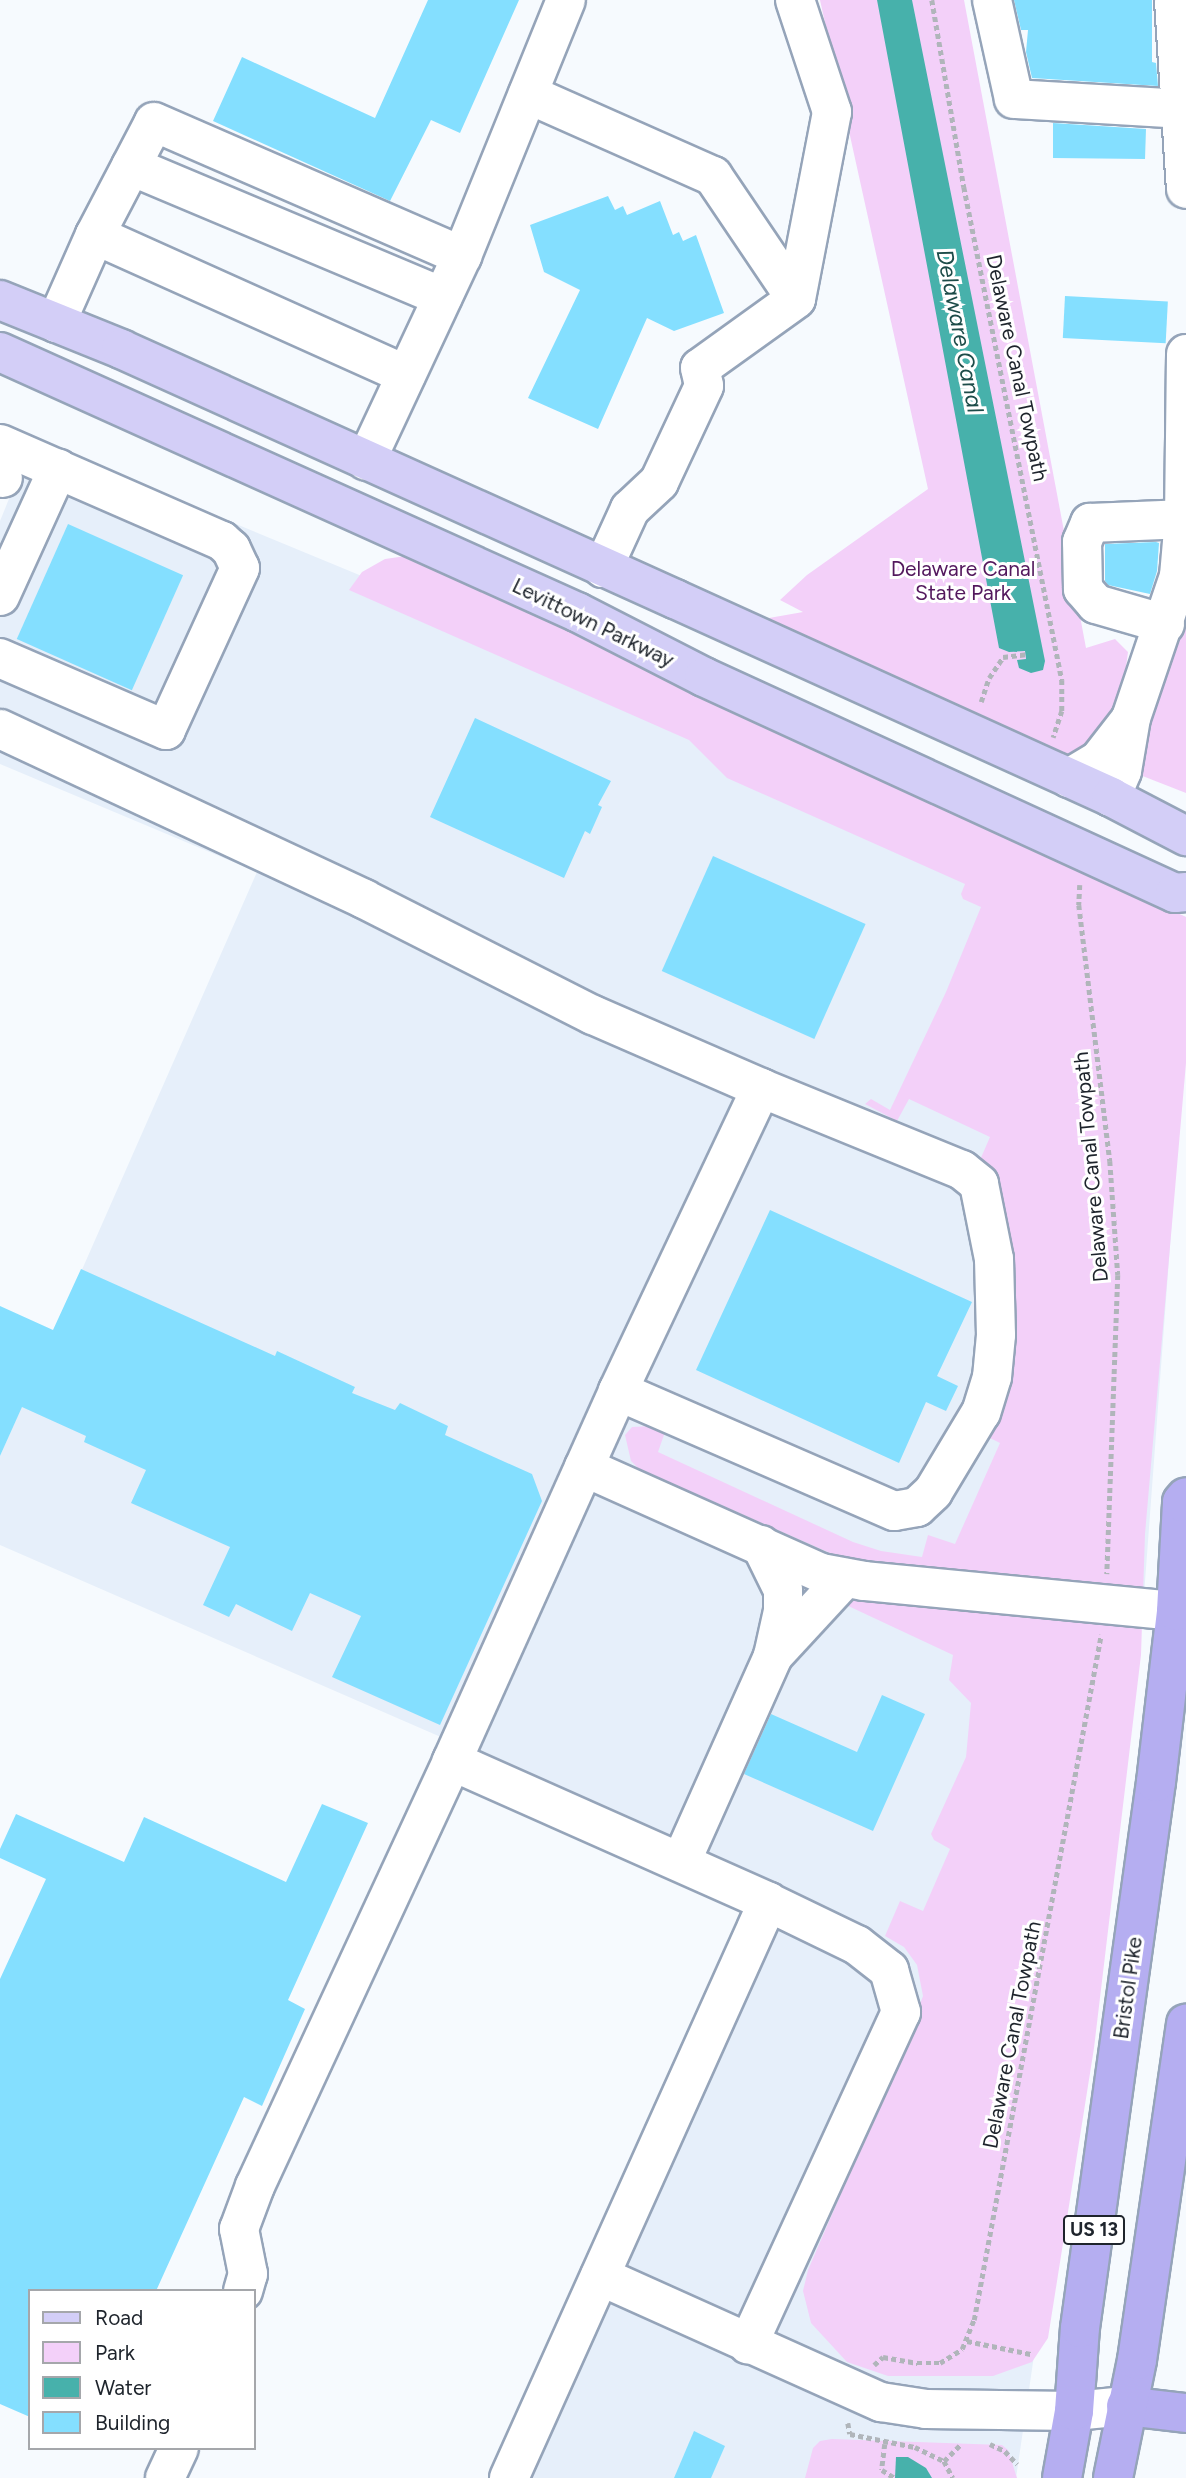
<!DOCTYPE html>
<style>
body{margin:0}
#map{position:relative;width:1186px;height:2478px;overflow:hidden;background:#f6fafe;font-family:Figtree,sans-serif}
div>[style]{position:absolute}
.built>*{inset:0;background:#e6effa}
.green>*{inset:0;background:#f3d0f9}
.water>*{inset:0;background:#47b1ab}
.building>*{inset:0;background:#84dfff;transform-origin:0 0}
.path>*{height:4.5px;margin-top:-2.25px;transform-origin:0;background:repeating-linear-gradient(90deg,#b0b5ba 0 5px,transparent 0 8.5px)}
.roads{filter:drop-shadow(2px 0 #95a4b9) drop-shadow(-2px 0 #95a4b9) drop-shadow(0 2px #95a4b9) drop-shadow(0 -2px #95a4b9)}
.minor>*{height:38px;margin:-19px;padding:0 19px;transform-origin:19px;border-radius:19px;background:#fff}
.major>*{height:38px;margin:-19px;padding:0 19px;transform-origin:19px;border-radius:19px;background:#d3cef7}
.highway>*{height:38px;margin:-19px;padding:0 19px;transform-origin:19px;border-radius:19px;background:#b5aef1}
span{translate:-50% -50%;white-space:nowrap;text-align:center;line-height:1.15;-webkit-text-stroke:6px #fff;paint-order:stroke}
.shield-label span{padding:2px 5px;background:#fff;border:2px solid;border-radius:5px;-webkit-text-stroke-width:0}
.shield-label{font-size:19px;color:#1e242c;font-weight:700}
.street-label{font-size:21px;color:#1e242c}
.park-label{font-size:21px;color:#53185d}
.water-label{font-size:23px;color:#1d4c49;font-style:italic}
.legend{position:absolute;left:28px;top:2289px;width:228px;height:161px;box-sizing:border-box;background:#fff;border:2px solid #a5a7ab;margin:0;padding:9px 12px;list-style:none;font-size:21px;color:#1e242c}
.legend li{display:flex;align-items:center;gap:14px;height:35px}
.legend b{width:35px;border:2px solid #a5a7ab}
</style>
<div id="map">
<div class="built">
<div style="clip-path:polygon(33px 440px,1186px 917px,1186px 1031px,1142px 1622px,1016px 2478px,522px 2478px,776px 1894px,450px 1741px,0 1545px,0 1456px,257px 872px,0 764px,0 521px)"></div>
</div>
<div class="green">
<div style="clip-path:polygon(820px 0,964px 0,1086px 648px,1115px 639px,1128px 652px,1126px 667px,1102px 747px,1065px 763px,757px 620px,803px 612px,780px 600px,807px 575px,928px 489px)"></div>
<div style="clip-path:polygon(406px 556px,421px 559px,985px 826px,1186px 917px,1186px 1063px,1145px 1534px,1141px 1655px,1094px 2048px,1048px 2338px,1032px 2362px,993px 2376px,888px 2376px,847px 2362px,811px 2323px,803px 2291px,808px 2270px,900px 2057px,923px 1996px,917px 1965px,904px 1947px,885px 1936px,900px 1901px,923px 1911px,950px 1849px,934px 1840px,931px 1834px,966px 1757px,971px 1703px,949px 1680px,953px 1655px,844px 1604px,848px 1561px,639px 1469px,631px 1461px,625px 1435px,632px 1427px,653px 1426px,665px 1432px,658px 1452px,853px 1542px,881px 1551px,922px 1557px,928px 1535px,955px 1544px,1000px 1443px,982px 1434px,1012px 1289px,996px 1171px,980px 1160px,990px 1137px,909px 1099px,897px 1121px,865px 1104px,871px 1099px,890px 1110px,946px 992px,981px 907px,963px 899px,961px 894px,965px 884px,727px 778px,689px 740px,349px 590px,362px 572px,385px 559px)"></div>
<div style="clip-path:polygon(1186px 618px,1186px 793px,1140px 775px,1134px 767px)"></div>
<div style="clip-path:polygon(832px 2439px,1002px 2445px,1008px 2450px,1017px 2478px,805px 2478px,813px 2448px,820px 2441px)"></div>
</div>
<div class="water">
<div style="clip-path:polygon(877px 0,912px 0,1045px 661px,1043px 670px,1031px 673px,1019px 668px,1017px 660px,1026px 659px,1025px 651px,1009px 652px,999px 648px)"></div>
<div style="clip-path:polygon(896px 2457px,908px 2457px,926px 2468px,932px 2478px,895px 2478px)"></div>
</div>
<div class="building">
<div style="clip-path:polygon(428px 0,519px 0,460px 133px,431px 120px,390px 201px,213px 121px,242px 57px,375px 118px)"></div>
<div style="clip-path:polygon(1014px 0,1152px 0,1152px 62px,1156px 63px,1158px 86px,1032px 78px,1026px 52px,1028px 30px,1021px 30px)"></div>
<div style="clip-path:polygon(1053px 123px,1146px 129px,1145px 159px,1053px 158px)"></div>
<div style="clip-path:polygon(608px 196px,615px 210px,623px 206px,627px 215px,660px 201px,673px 235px,679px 232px,683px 241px,696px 235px,724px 313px,674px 331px,647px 318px,598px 429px,528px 398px,580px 290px,544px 272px,530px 225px)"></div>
<div style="left:1065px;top:296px;width:103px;height:42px;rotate:3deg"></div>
<div style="left:68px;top:524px;width:126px;height:126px;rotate:24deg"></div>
<div style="clip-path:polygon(1156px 542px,1159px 543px,1157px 571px,1150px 594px,1108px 585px,1105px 581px,1105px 544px)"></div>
<div style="clip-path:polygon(475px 718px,611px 781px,598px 805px,602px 807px,590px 834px,585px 831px,564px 878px,430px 817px)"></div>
<div style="left:713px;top:856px;width:167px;height:126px;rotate:24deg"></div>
<div style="clip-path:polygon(770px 1210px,972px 1302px,937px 1376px,958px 1386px,946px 1411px,926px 1402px,899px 1463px,696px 1370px)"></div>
<div style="clip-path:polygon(81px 1269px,275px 1356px,277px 1351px,355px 1387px,352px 1393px,395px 1410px,400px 1403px,448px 1426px,445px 1435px,532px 1474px,542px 1501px,440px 1725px,332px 1677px,361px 1616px,310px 1593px,292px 1631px,236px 1604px,229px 1617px,203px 1605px,230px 1547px,131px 1503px,146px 1470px,84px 1442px,86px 1436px,22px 1407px,0 1456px,0 1306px,53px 1330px)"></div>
<div style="clip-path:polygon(882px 1695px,925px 1714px,873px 1831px,744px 1774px,771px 1714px,857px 1752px)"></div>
<div style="clip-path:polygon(322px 1804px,368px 1823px,288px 2000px,305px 2009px,262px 2106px,244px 2097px,156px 2291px,30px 2291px,30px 2417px,0 2404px,0 1979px,46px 1879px,0 1858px,0 1849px,16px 1814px,124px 1862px,144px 1817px,286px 1882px)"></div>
<div style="clip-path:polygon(694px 2431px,725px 2446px,711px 2478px,674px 2478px)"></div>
</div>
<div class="path">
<div style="left:932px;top:0;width:190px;rotate:80.3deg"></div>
<div style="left:964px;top:187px;width:503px;rotate:78.76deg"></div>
<div style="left:1062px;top:680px;width:31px;rotate:90deg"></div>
<div style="left:1062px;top:711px;width:28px;rotate:108deg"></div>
<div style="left:981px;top:702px;width:25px;rotate:-72deg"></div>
<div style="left:989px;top:678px;width:25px;rotate:-56deg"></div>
<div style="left:1003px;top:657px;width:23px;rotate:-7deg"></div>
<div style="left:1080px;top:885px;width:20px;rotate:93deg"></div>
<div style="left:1079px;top:905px;width:258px;rotate:83.1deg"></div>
<div style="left:1110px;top:1161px;width:114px;rotate:86deg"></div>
<div style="left:1118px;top:1275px;width:299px;rotate:92.1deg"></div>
<div style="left:967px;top:2341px;width:65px;rotate:11.5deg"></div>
<div style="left:874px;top:2365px;width:12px;rotate:-42deg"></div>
<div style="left:883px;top:2357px;width:35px;rotate:10deg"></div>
<div style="left:917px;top:2363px;width:23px"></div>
<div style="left:940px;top:2363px;width:26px;rotate:-32deg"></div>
<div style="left:962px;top:2349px;width:31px;rotate:-68deg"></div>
<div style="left:974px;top:2320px;width:697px;rotate:-79.5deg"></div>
<div style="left:848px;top:2423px;width:11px;rotate:80deg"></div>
<div style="left:850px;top:2434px;width:66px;rotate:11.3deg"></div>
<div style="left:915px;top:2447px;width:32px;rotate:26deg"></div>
<div style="left:944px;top:2461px;width:19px;rotate:62deg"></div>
<div style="left:885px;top:2444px;width:26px;rotate:97deg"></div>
<div style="left:882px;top:2470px;width:15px;rotate:32deg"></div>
<div style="left:990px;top:2444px;width:17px;rotate:25deg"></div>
<div style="left:1005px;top:2451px;width:18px;rotate:47deg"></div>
<div style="left:944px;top:2461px;width:25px;rotate:-45deg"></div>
</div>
<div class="roads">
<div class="minor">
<div style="left:795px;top:0;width:118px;rotate:71.7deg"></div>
<div style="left:832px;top:112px;width:190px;rotate:100.9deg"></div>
<div style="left:992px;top:0;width:101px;rotate:77.5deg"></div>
<div style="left:1014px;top:99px;width:168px;rotate:3.4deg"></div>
<div style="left:1174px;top:0;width:189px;rotate:86.4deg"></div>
<div style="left:528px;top:94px;width:202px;rotate:23.9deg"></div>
<div style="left:713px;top:176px;width:148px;rotate:56deg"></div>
<div style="left:796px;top:299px;width:118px;rotate:144.3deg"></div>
<div style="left:700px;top:368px;width:18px;rotate:77deg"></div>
<div style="left:704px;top:386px;width:106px;rotate:115.1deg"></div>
<div style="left:659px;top:482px;width:40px;rotate:137deg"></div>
<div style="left:630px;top:509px;width:65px;rotate:114.6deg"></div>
<div style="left:131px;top:166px;width:338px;rotate:22.8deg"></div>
<div style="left:95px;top:235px;width:341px;rotate:24.2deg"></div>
<div style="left:462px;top:256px;width:276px;rotate:-67.9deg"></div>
<div style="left:56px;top:323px;width:96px;rotate:-66.1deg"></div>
<div style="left:95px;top:235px;width:127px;rotate:-62.4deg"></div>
<div style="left:154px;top:122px;width:336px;rotate:23.5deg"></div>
<div style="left:462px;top:256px;width:226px;rotate:115.1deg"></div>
<div style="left:0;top:444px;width:242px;rotate:23.6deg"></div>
<div style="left:222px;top:541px;width:12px;rotate:42deg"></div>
<div style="left:231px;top:549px;width:21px;rotate:65deg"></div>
<div style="left:240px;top:568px;width:178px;rotate:114.6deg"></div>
<div style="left:166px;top:730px;width:181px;rotate:-156.6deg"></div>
<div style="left:0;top:477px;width:3px;rotate:18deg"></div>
<div style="left:0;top:596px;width:140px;rotate:-65.5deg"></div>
<div style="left:1165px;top:624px;width:72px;rotate:-163.8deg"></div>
<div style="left:1096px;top:604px;width:20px;rotate:-131deg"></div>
<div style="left:1083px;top:589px;width:47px;rotate:-91.2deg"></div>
<div style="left:1082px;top:542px;width:21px;rotate:-67deg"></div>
<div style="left:1090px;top:523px;width:96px;rotate:-2.4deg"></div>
<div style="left:0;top:729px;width:402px;rotate:25deg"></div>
<div style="left:364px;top:899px;width:257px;rotate:26.9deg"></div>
<div style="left:593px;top:1015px;width:183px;rotate:23.5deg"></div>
<div style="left:761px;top:1088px;width:217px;rotate:22.2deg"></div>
<div style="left:962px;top:1170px;width:22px;rotate:39deg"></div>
<div style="left:979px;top:1184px;width:76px;rotate:78.7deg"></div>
<div style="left:994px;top:1259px;width:76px;rotate:88.5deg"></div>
<div style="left:996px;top:1335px;width:42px;rotate:95.4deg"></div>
<div style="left:992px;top:1377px;width:37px;rotate:107deg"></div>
<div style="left:981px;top:1412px;width:93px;rotate:121deg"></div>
<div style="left:933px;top:1492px;width:22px;rotate:137deg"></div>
<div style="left:917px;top:1507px;width:23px;rotate:170deg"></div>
<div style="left:894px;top:1511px;width:301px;rotate:-156.5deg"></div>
<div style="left:1069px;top:778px;width:35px;rotate:-31deg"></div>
<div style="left:1099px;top:760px;width:51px;rotate:-52.2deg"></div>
<div style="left:1111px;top:797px;width:28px;rotate:-67deg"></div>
<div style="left:1122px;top:771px;width:54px;rotate:-80.4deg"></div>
<div style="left:1131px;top:718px;width:150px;rotate:-71.3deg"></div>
<div style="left:1179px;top:576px;width:57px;rotate:-85deg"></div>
<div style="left:1184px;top:519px;width:165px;rotate:-89.3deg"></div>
<div style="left:584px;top:1467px;width:260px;rotate:24.1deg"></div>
<div style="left:821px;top:1573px;width:44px;rotate:10.5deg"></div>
<div style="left:864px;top:1581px;width:313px;rotate:5.5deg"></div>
<div style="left:773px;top:1656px;width:106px;rotate:-47.3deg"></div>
<div style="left:452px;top:1761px;width:406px;rotate:-65.8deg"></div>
<div style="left:618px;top:1391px;width:335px;rotate:-64.7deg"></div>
<div style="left:681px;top:1862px;width:226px;rotate:-65.9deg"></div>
<div style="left:773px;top:1656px;width:46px;rotate:-77.5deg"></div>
<div style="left:783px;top:1611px;width:21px;rotate:-90deg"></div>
<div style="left:783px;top:1590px;width:50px;rotate:-116.1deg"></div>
<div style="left:600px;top:2276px;width:308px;rotate:24.2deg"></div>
<div style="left:881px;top:2402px;width:46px;rotate:8.8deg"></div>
<div style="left:926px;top:2409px;width:148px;rotate:0.8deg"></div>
<div style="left:1074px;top:2411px;width:52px;rotate:-5.5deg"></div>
<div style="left:243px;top:2291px;width:18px;rotate:-74deg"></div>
<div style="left:248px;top:2274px;width:46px;rotate:-101.3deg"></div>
<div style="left:239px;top:2229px;width:46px;rotate:-69.6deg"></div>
<div style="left:255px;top:2186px;width:468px;rotate:-65.1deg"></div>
<div style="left:452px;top:1761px;width:346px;rotate:24deg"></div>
<div style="left:768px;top:1902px;width:99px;rotate:25.8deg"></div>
<div style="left:857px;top:1945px;width:41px;rotate:38deg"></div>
<div style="left:889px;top:1970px;width:44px;rotate:74.1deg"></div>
<div style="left:901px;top:2012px;width:366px;rotate:114.7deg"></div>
<div style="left:165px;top:2478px;width:33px;rotate:-65deg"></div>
<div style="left:509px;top:2478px;width:632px;rotate:-65.79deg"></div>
</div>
<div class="major">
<div style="left:0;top:300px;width:131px;rotate:22deg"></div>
<div style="left:121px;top:349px;width:608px;rotate:24.29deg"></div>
<div style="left:675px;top:599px;width:479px;rotate:24.4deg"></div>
<div style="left:1111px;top:797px;width:85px;rotate:27.5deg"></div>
<div style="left:0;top:352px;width:633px;rotate:24.26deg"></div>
<div style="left:577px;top:612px;width:143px;rotate:27.1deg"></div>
<div style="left:704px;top:677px;width:518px;rotate:24.64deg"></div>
<div style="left:1175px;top:893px;width:11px;rotate:-5deg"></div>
</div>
<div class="highway">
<div style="left:1126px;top:2406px;width:60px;rotate:6.7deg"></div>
<div style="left:1062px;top:2478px;width:68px;rotate:-79.8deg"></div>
<div style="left:1074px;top:2411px;width:83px;rotate:-85.9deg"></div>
<div style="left:1080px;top:2328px;width:551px;rotate:-82.08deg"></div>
<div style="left:1156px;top:1782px;width:172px;rotate:-83.3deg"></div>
<div style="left:1176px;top:1611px;width:109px;rotate:-86.8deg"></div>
<div style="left:1182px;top:1502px;width:6px;rotate:-51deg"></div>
<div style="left:1113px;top:2478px;width:120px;rotate:-78.5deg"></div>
<div style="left:1137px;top:2360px;width:340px;rotate:-81.7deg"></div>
</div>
</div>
<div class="shield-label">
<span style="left:1094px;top:2230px">US 13</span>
</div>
<div class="street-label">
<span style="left:1017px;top:368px;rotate:78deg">Delaware Canal Towpath</span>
<span style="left:593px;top:623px;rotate:26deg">Levittown Parkway</span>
<span style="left:1091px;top:1167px;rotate:-95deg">Delaware Canal Towpath</span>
<span style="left:1128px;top:1988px;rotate:-82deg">Bristol Pike</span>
<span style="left:1012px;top:2035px;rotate:-79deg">Delaware Canal Towpath</span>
</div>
<div class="park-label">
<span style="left:963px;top:581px">Delaware Canal<br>State Park</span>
</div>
<div class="water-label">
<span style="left:960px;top:331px;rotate:79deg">Delaware Canal</span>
</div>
<ul class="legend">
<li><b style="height:9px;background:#d3cef7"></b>Road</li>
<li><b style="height:19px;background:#f3d0f9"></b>Park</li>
<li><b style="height:19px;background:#47b1ab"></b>Water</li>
<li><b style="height:19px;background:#84dfff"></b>Building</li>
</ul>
</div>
